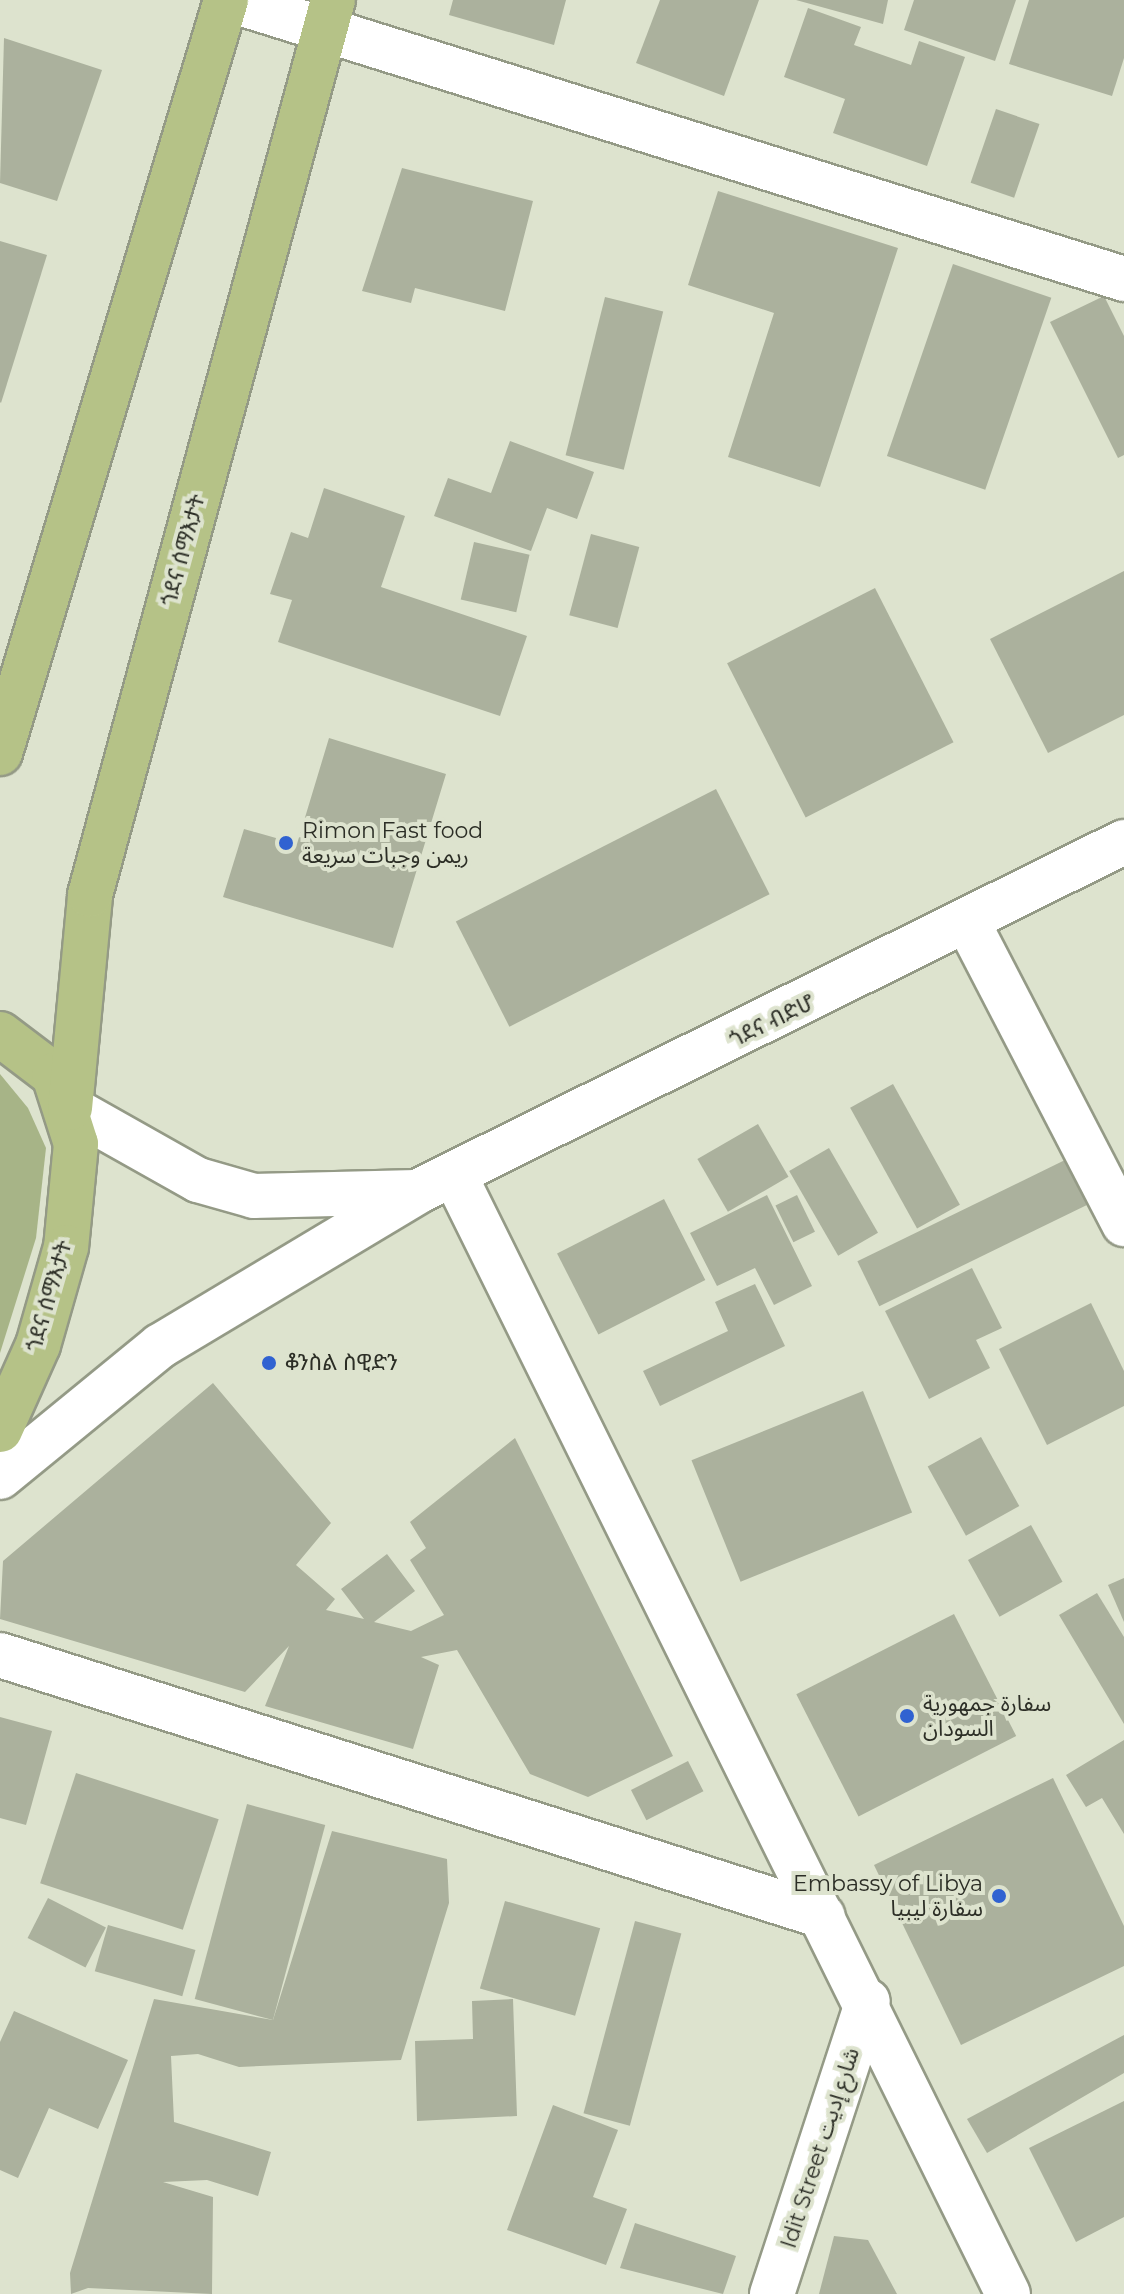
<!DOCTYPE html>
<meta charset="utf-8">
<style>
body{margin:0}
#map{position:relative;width:1124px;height:2294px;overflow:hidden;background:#dde3ce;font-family:Montserrat,"Noto Sans Arabic","Noto Sans Ethiopic",sans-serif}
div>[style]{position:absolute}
.green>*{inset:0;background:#a7b487}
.building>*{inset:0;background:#abb19d;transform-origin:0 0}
.roads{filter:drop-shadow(2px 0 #949a86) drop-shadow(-2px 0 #949a86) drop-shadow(0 2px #949a86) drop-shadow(0 -2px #949a86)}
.minor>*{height:44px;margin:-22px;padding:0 22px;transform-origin:22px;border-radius:22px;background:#fff}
.secondary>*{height:44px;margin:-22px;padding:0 22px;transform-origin:22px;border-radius:22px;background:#fff}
.primary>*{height:44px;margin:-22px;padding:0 22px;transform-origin:22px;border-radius:22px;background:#b5c287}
.dots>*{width:22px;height:22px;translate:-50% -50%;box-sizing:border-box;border:4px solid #dde3ce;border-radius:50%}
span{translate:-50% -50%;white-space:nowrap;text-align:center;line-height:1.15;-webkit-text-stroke:8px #dde3ce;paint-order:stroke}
.street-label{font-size:22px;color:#2c2e26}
.poi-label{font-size:22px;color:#2c2e26}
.left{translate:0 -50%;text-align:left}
.right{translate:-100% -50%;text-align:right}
</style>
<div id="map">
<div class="green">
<div style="clip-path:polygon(0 1074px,28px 1108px,46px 1148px,36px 1238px,0 1353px)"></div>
</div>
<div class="building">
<div style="clip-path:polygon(453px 0,566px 0,554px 45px,449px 15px)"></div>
<div style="clip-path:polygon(660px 0,759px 0,724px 96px,636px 63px)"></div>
<div style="clip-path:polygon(796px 0,888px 0,883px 24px)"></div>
<div style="clip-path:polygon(914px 0,1016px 0,995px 61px,904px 30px)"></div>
<div style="clip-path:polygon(1029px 0,1124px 0,1124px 58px,1112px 96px,1009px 64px)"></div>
<div style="clip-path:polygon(808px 8px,861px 27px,854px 45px,911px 65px,919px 41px,965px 57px,927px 166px,833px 133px,845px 99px,784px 77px)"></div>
<div style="clip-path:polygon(4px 38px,102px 70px,57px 201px,0 183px)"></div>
<div style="left:996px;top:109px;width:46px;height:78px;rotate:19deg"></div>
<div style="clip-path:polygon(402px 168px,533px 201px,505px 311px,415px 288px,411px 303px,362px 291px)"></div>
<div style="clip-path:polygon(718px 191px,898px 248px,820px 487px,728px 457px,774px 313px,688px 285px)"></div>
<div style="clip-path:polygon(0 241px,47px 255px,1px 403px,0 402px)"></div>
<div style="left:953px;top:264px;width:104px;height:203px;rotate:19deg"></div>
<div style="clip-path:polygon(1104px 296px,1124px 336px,1124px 455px,1118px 458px,1050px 322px)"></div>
<div style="left:605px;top:297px;width:60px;height:163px;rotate:14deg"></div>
<div style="clip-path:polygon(510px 441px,594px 472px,577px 519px,547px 508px,531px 551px,434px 516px,448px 478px,491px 493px)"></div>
<div style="clip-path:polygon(324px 488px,405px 516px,381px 587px,527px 636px,500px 716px,278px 642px,292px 600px,270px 594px,291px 532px,308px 538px)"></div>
<div style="left:591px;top:534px;width:50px;height:84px;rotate:15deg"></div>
<div style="left:474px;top:542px;width:57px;height:59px;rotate:13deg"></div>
<div style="clip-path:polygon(1124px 571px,1124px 715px,1048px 753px,990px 639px)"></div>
<div style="left:875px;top:588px;width:173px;height:166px;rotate:63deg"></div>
<div style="clip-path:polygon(329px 738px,446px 774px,393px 948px,223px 897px,244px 829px,297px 844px)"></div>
<div style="left:716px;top:789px;width:118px;height:292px;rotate:63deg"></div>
<div style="left:893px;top:1084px;width:138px;height:49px;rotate:61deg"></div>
<div style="left:758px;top:1124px;width:61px;height:70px;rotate:60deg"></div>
<div style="left:829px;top:1148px;width:98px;height:46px;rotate:60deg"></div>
<div style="left:1065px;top:1160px;width:50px;height:231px;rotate:64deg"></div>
<div style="clip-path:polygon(767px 1195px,812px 1286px,774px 1305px,755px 1268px,717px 1286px,690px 1233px)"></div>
<div style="left:797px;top:1195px;width:41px;height:24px;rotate:64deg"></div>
<div style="left:664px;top:1199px;width:91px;height:120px;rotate:63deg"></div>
<div style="clip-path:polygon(972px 1268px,1002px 1328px,976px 1340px,990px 1368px,929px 1399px,885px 1311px)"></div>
<div style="clip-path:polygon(755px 1284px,785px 1346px,660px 1406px,643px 1371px,728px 1331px,715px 1302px)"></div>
<div style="clip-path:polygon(1091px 1303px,1124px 1371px,1124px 1406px,1047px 1445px,999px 1349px)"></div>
<div style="clip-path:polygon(213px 1383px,331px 1523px,296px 1565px,335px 1599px,326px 1610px,364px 1619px,341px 1589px,387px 1554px,415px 1591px,374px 1622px,411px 1631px,444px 1615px,410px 1560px,426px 1548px,410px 1522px,515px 1438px,673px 1756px,588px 1797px,530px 1774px,457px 1650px,421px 1657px,439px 1665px,413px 1749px,265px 1706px,289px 1646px,245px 1692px,0 1619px,3px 1561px)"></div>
<div style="left:863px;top:1391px;width:131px;height:185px;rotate:68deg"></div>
<div style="left:981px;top:1437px;width:79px;height:61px;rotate:61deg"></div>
<div style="left:1031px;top:1525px;width:65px;height:72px;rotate:61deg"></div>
<div style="clip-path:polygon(1124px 1578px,1124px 1622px,1108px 1585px)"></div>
<div style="clip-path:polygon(1097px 1593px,1124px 1637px,1124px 1724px,1059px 1615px)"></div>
<div style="left:954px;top:1614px;width:137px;height:177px;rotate:63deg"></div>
<div style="clip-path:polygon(0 1717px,52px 1731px,26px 1825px,0 1818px)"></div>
<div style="clip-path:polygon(1124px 1740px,1124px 1834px,1102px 1798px,1086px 1807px,1066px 1775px)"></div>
<div style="left:688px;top:1761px;width:34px;height:64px;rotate:63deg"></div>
<div style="left:76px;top:1773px;width:150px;height:116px;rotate:18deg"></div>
<div style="clip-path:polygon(1053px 1778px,1124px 1926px,1124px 1966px,961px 2045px,874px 1865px)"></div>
<div style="left:247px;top:1804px;width:81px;height:202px;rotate:15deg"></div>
<div style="clip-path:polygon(332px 1831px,447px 1859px,449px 1903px,401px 2060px,239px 2067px,198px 2054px,171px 2056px,174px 2122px,271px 2152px,258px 2196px,207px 2180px,163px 2182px,213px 2197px,212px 2294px,88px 2288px,71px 2294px,70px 2273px,154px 1999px,273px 2020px)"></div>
<div style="left:48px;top:1898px;width:65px;height:45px;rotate:27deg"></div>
<div style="left:505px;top:1901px;width:99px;height:91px;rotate:16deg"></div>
<div style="left:635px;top:1921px;width:48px;height:199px;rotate:15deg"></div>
<div style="left:108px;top:1925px;width:91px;height:48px;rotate:16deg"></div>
<div style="clip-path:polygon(513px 1999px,517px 2116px,417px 2121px,415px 2041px,473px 2039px,472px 2001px)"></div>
<div style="clip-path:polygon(14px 2011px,128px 2060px,98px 2129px,49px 2108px,18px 2178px,0 2170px,0 2042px)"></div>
<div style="clip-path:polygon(1124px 2035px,1124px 2073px,987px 2153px,967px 2119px)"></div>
<div style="clip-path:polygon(1124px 2101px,1124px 2217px,1076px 2242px,1029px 2148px)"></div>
<div style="clip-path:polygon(553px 2105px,618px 2130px,593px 2197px,627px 2209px,606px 2265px,507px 2230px)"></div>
<div style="clip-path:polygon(635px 2223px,736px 2256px,723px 2294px,620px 2268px)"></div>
<div style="clip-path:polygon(834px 2236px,868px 2240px,897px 2294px,819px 2294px)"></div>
</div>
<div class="roads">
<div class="minor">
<div style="left:230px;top:0;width:937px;rotate:17.33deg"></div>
<div style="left:969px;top:925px;width:337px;rotate:62.6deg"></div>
<div style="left:455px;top:1176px;width:1247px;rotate:63.68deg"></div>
<div style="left:0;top:1655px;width:863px;rotate:17.6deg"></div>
<div style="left:772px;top:2294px;width:308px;rotate:-71.9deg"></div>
</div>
<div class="secondary">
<div style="left:70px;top:1108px;width:147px;rotate:29.4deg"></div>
<div style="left:198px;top:1180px;width:58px;rotate:15.9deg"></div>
<div style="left:254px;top:1196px;width:161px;rotate:-1.4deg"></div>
<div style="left:0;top:1477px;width:207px;rotate:-39.3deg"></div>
<div style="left:160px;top:1346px;width:300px;rotate:-30.9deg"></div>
<div style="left:417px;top:1192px;width:789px;rotate:-26.34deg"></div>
</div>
<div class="primary">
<div style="left:0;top:753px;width:786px;rotate:-73.29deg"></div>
<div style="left:0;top:1034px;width:68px;rotate:37.2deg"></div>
<div style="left:54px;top:1075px;width:72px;rotate:72.3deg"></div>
<div style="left:76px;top:1144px;width:103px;rotate:95.5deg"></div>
<div style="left:66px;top:1247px;width:102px;rotate:105.9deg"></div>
<div style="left:38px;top:1345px;width:93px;rotate:114.1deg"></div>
<div style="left:70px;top:1108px;width:214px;rotate:-84.6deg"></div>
<div style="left:90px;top:895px;width:927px;rotate:-74.81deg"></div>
</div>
</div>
<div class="dots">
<div style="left:286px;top:843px;background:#3062d1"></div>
<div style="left:269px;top:1363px;background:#3062d1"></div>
<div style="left:907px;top:1716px;background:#3062d1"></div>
<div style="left:999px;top:1896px;background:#3062d1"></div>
</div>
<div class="street-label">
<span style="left:183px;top:550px;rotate:-75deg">ጎደና ሰማእታት</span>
<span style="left:772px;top:1021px;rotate:-26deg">ጎደና ብድሆ</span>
<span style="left:49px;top:1296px;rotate:-74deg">ጎደና ሰማእታት</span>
<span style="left:820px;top:2148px;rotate:-72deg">Idit Street شارع إديت</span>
</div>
<div class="poi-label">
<span class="left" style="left:302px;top:843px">Rimon Fast food<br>ريمن وجبات سريعة</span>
<span class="left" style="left:285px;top:1363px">ቆንስል ስዊድን</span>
<span class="left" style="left:923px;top:1716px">سفارة جمهورية<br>السودان</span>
<span class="right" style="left:983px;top:1896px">Embassy of Libya<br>سفارة ليبيا</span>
</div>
</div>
